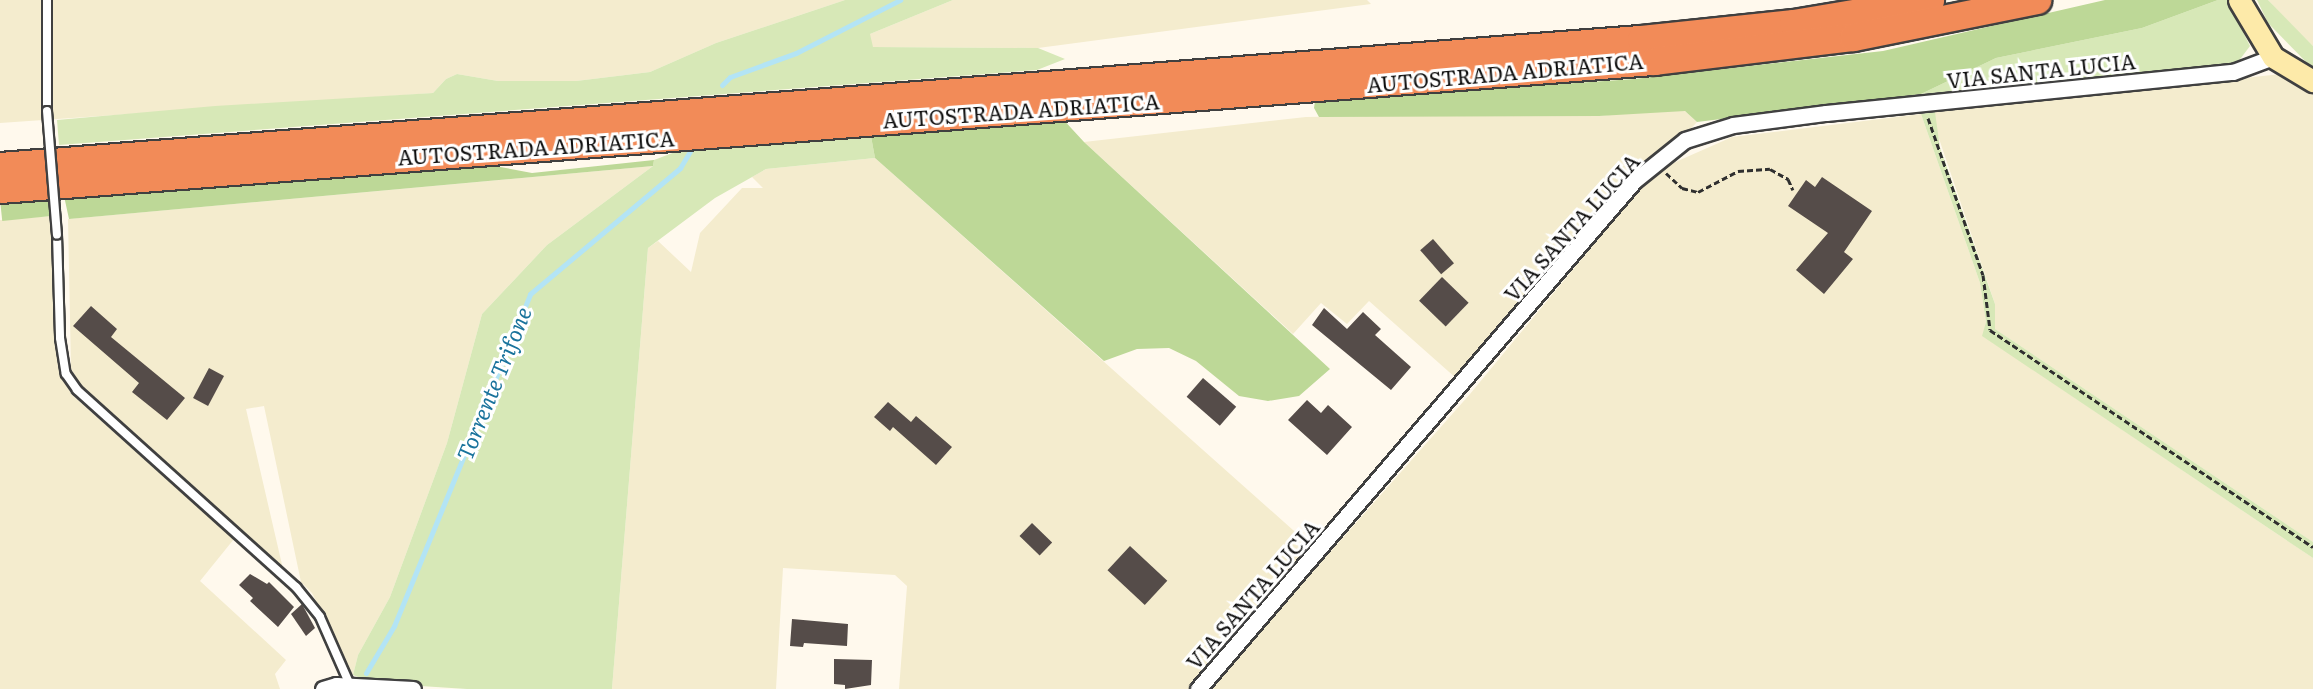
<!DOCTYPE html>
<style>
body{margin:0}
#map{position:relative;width:2313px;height:689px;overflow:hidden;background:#fff9ed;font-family:Literata,serif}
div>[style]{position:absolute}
.farmland>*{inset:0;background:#f4ecce}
.green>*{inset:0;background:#d7e8b7}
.forest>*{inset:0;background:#bdd897;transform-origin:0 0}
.stream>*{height:5px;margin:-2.5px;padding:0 2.5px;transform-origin:2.5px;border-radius:2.5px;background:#b3e4f5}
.building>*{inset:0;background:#554c49;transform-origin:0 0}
.path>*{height:3px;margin-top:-1.5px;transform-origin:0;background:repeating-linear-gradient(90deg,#2f2f2f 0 6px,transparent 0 9px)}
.roads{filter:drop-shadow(2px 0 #404040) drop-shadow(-2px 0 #404040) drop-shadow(0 2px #404040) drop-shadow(0 -2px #404040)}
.service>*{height:8px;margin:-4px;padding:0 4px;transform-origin:4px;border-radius:4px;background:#fff}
.minor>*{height:15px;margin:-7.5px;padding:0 7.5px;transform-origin:7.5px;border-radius:7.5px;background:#fff}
.secondary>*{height:21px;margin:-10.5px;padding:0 10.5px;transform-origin:10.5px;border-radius:10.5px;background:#fdeaa9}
.motorway>*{height:27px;margin:-13.5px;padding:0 13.5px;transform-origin:13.5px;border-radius:13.5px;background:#f28b58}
.bridges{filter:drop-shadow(2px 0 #404040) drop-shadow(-2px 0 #404040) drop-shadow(0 2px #404040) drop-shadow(0 -2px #404040)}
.service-bridge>*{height:8px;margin:-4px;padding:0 4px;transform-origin:4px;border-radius:4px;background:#fff}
span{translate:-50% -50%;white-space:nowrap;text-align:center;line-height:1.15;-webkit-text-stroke:6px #fff;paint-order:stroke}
.street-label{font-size:21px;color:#0d0d0d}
.water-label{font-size:22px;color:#19739c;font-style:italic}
</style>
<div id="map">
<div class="farmland">
<div style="clip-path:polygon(0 0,845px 0,716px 43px,650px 72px,576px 81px,498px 81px,457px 74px,446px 79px,433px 93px,0 123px)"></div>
<div style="clip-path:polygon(953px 0,1367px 0,1371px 4px,1038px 48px,873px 47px,869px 43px,870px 34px)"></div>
<div style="clip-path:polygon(2268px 0,2313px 0,2313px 46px,2288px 22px)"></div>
<div style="clip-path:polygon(2281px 74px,2313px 90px,2313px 542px,1995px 329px,1995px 304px,1933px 121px,1935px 112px)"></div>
<div style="clip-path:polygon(1657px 110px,1685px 111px,1697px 122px,1457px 379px,1369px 301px,1347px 324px,1321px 303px,1293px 334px,1084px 142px,1306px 117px,1496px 114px,1599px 116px)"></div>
<div style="clip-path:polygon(1921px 114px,1980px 283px,1986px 322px,1983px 336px,2313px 558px,2313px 689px,1209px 689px,1470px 394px,1637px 192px,1671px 164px,1732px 137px)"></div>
<div style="clip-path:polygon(875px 158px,1312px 547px,1193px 689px,899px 689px,907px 586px,895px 575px,783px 568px,776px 689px,612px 689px,648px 248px,658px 241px,691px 272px,700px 233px,742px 188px,763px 188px,752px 177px,766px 169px)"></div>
<div style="clip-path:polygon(653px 166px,547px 245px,482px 314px,447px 443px,390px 597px,358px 655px,353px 675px,312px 593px,301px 582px,264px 406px,246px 409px,283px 569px,87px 395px,71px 369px,68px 219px)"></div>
<div style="clip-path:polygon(51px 216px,55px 347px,60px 374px,72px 395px,234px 539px,200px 581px,286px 660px,275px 674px,280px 689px,0 689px,0 220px)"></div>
</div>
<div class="green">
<div style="clip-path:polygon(845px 0,953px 0,870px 34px,873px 47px,1038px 48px,1065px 59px,1037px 70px,59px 145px,57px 120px,215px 106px,433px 93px,446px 79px,457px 74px,498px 81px,576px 81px,650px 72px,716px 43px)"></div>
<div style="clip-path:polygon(2218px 0,2227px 0,2250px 46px,2238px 62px,2225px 67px,1921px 94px,1996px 58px,2142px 28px)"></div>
<div style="clip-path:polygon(2257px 0,2268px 0,2313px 46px,2313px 69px,2268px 23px)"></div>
<div style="clip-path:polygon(1935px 112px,1940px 148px,1995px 304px,1995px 329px,2313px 542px,2313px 558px,1982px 336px,1986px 322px,1980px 283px,1921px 114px)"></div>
<div style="clip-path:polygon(870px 131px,875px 158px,766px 169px,715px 198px,648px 248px,612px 689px,467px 689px,374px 683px,353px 675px,358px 655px,390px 597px,447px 443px,482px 314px,547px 245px,653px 166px,654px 160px,683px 149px)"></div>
</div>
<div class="forest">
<div style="clip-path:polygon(2105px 0,2218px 0,2142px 28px,1996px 58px,1921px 94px,1697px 122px,1685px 111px,1599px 116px,1319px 117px,1314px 108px,1315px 101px,1634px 79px,1883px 51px)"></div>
<div style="clip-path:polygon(1060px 116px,1084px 142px,1330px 369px,1299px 396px,1268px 401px,1239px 396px,1196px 361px,1169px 348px,1137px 349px,1104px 361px,875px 158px,870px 131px)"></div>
<div style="clip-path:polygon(654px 160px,653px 166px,69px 219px,64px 196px,495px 166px,532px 173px)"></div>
<div style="left:49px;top:197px;width:19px;height:49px;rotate:84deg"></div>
</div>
<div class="stream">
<div style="left:722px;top:85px;width:11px;rotate:-45deg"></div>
<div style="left:730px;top:77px;width:70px;rotate:-20deg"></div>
<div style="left:796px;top:53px;width:117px;rotate:-27deg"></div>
<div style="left:366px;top:673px;width:55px;rotate:-59.2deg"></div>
<div style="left:394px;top:626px;width:359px;rotate:-67.7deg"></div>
<div style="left:530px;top:294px;width:196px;rotate:-40deg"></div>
<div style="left:680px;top:168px;width:23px;rotate:-59deg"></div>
</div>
<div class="building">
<div style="clip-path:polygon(1822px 177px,1872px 211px,1844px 252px,1853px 259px,1824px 294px,1796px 270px,1828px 233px,1788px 206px,1806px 180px,1815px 187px)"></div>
<div style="left:1433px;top:239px;width:32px;height:17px;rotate:49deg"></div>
<div style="left:1442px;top:277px;width:37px;height:33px;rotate:44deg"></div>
<div style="clip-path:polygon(91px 306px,117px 329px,111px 337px,185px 398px,167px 420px,132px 392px,139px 383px,73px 326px)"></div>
<div style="clip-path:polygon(1324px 308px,1347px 329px,1363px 312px,1381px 329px,1375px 335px,1411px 367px,1391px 390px,1312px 325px)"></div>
<div style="left:209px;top:368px;width:17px;height:34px;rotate:28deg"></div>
<div style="left:1203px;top:378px;width:44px;height:25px;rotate:41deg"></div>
<div style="clip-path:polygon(1307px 400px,1321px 413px,1328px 405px,1352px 427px,1327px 455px,1288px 420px)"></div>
<div style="clip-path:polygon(888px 402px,911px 422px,916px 416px,952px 447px,936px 465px,893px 427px,890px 431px,874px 417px)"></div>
<div style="left:1032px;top:523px;width:28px;height:18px;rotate:44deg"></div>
<div style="left:1130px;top:546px;width:51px;height:33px;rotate:43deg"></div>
<div style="clip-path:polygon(250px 574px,267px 584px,269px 582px,294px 607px,278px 627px,250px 601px,253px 598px,239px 585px)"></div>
<div style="clip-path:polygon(302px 604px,315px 628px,306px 636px,291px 614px)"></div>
<div style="clip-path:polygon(792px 619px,848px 624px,847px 646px,804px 643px,803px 647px,790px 646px)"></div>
<div style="clip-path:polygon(834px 659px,872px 660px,871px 685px,845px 689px,845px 685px,834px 684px)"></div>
</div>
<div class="path">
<div style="left:1928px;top:118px;width:166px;rotate:70.7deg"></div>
<div style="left:1983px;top:275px;width:55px;rotate:82.7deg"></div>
<div style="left:1990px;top:330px;width:389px;rotate:33.9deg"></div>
<div style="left:1666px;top:173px;width:22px;rotate:43deg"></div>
<div style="left:1682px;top:188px;width:16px;rotate:14deg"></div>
<div style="left:1698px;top:192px;width:45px;rotate:-27.7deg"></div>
<div style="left:1738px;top:171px;width:32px;rotate:-4deg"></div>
<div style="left:1770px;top:169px;width:21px;rotate:29deg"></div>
<div style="left:1788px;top:179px;width:12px;rotate:66deg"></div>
</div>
<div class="roads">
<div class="service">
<div style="left:47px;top:0;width:111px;rotate:90deg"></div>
<div style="left:57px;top:235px;width:103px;rotate:88.3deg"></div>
<div style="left:60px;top:338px;width:36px;rotate:81deg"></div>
<div style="left:66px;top:374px;width:19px;rotate:55deg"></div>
<div style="left:77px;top:390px;width:295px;rotate:42deg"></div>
<div style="left:296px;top:587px;width:38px;rotate:51deg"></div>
<div style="left:320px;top:617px;width:74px;rotate:66.2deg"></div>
</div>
<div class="minor">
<div style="left:323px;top:689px;width:14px;rotate:-17deg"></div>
<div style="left:336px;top:685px;width:77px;rotate:3deg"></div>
<div style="left:1198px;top:689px;width:669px;rotate:-49.36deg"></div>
<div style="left:1634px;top:181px;width:65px;rotate:-38.8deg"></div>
<div style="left:1685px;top:140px;width:50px;rotate:-17.4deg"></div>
<div style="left:1733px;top:125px;width:94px;rotate:-7.4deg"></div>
<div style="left:1826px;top:113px;width:409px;rotate:-5.8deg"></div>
<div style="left:2233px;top:72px;width:43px;rotate:-20.6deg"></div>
</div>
<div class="secondary">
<div style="left:2239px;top:0;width:66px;rotate:59.2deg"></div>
<div style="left:2273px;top:57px;width:47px;rotate:31deg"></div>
</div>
<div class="motorway">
<div style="left:0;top:166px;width:1646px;rotate:-4.43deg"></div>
<div style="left:1641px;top:39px;width:153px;rotate:-6deg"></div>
<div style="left:1793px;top:23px;width:139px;rotate:-9.5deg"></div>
<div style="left:0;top:189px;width:1659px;rotate:-4.43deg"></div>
<div style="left:1654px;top:61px;width:200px;rotate:-6.9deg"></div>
<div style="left:1853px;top:37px;width:188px;rotate:-11.4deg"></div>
</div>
</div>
<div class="bridges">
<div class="service-bridge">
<div style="left:47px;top:111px;width:124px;rotate:85.4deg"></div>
</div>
</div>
<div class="street-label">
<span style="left:2041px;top:70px;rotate:-6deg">VIA SANTA LUCIA</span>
<span style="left:1505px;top:72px;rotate:-5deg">AUTOSTRADA ADRIATICA</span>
<span style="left:1021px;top:110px;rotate:-4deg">AUTOSTRADA ADRIATICA</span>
<span style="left:536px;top:147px;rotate:-4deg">AUTOSTRADA ADRIATICA</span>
<span style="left:1571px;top:227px;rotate:-48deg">VIA SANTA LUCIA</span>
<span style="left:1252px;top:594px;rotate:-49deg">VIA SANTA LUCIA</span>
</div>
<div class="water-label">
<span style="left:493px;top:383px;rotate:-68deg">Torrente Trifone</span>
</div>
</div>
